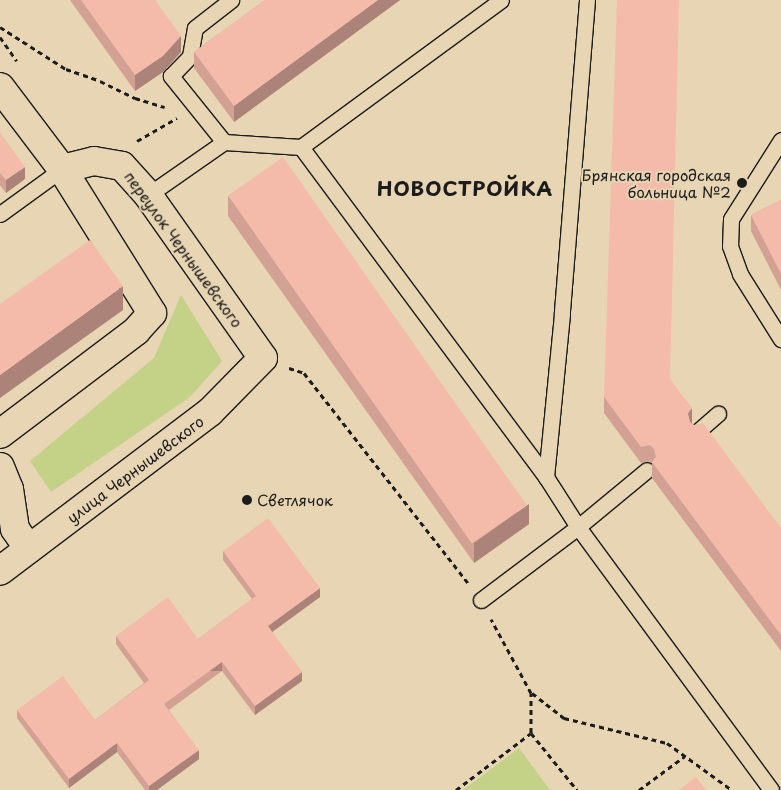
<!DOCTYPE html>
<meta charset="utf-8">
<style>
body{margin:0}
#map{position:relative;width:781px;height:790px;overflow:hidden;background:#e7d5b3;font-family:"Playpen Sans",sans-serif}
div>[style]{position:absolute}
.green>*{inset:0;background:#c3d287}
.path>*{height:3px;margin-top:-1.5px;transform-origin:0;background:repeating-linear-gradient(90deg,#1c1c1c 0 5px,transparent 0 9px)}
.roads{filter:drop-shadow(1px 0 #1c1c1c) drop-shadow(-1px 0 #1c1c1c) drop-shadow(0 1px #1c1c1c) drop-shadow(0 -1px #1c1c1c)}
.lane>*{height:15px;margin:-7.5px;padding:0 7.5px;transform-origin:7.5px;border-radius:7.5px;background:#e7d5b3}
.street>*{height:28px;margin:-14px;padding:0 14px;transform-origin:14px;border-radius:14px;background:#e7d5b3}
.wall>*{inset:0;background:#d2a193}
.shaded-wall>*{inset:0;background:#ab8378;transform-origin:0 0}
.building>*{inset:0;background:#f4bbab;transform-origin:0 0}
.dots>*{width:14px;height:14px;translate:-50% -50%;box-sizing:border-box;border:2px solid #e7d5b3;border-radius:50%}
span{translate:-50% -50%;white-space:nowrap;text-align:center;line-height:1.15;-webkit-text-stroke:4px #e7d5b3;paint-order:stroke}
.poi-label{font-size:15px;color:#1c1c1c}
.right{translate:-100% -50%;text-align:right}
.left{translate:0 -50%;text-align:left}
.street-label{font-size:15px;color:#1c1c1c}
.district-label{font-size:20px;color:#1c1c1c;font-weight:700;letter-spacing:1px}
</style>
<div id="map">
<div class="green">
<div style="clip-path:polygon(181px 295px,222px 361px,190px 397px,51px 492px,30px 461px,154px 358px)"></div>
<div style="clip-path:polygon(519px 748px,550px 790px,463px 790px)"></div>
</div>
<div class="path">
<div style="left:0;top:27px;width:78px;rotate:32.5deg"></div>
<div style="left:66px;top:69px;width:36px;rotate:19deg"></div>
<div style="left:100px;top:81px;width:39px;rotate:26deg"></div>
<div style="left:135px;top:98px;width:31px;rotate:17deg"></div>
<div style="left:0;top:37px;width:29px;rotate:55deg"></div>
<div style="left:137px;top:141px;width:46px;rotate:-29.9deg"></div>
<div style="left:289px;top:368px;width:16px;rotate:18deg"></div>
<div style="left:304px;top:373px;width:266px;rotate:52deg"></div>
<div style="left:532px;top:693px;width:41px;rotate:38deg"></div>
<div style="left:564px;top:718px;width:106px;rotate:13.6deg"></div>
<div style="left:667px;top:743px;width:80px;rotate:35.9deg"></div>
<div style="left:531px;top:733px;width:73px;rotate:51.1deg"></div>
<div style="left:456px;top:790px;width:94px;rotate:-37.2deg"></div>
<div style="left:531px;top:733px;width:40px;rotate:-90deg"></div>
<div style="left:531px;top:693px;width:84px;rotate:-118.4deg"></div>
<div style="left:639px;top:790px;width:57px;rotate:-36.5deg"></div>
</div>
<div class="roads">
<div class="lane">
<div style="left:587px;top:0;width:315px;rotate:94.6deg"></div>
<div style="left:562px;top:314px;width:164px;rotate:95.6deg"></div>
<div style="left:546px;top:477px;width:59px;rotate:57.4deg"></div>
<div style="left:578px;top:527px;width:89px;rotate:-39.6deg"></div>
<div style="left:781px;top:140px;width:93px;rotate:122.3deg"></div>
<div style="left:731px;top:219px;width:27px;rotate:92deg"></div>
<div style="left:730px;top:246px;width:30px;rotate:70deg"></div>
<div style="left:740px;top:274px;width:77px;rotate:57.8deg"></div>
<div style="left:224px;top:142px;width:85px;rotate:-128.8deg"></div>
<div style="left:171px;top:76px;width:28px;rotate:-46deg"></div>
<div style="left:190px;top:56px;width:28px;rotate:-80deg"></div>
<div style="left:195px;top:28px;width:46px;rotate:-37.9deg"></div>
<div style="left:301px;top:147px;width:248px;rotate:-36.3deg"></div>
<div style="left:148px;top:195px;width:93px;rotate:-34.9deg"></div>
<div style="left:224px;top:142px;width:77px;rotate:3.7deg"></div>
<div style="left:301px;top:147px;width:411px;rotate:53.4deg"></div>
<div style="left:0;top:214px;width:77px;rotate:-36deg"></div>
<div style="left:697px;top:432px;width:28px;rotate:-41deg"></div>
<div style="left:481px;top:600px;width:121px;rotate:-37deg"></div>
<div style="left:578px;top:527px;width:326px;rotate:53.7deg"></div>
</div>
<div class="street">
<div style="left:0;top:87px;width:103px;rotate:52.9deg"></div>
<div style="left:62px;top:169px;width:33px;rotate:-14deg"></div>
<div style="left:94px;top:161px;width:28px;rotate:10deg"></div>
<div style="left:122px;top:166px;width:39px;rotate:48deg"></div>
<div style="left:148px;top:195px;width:199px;rotate:54.8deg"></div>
<div style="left:263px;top:358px;width:76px;rotate:134.5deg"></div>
<div style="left:210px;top:412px;width:263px;rotate:142.9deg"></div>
<div style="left:0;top:434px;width:171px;rotate:-37.1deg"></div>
<div style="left:136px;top:331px;width:24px;rotate:-48deg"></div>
<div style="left:152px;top:313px;width:170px;rotate:-122deg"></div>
<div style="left:0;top:467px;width:24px;rotate:68deg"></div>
<div style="left:9px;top:489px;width:40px;rotate:81.5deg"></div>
<div style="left:15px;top:529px;width:24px;rotate:55deg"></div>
</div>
</div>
<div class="wall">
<div style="clip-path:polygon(70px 0,155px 0,181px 52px,163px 72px,135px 91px)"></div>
<div style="clip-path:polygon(265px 0,400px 0,234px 122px,194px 68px,194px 52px)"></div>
<div style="clip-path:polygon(0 133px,25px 179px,6px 193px,0 185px)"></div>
<div style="clip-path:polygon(228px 196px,529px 524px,474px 563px,228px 216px)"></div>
<div style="clip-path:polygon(781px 200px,781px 290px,751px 231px,751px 215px)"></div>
<div style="clip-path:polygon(670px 379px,692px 423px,781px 528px,781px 651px,652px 478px,652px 463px,650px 461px,641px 463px,604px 413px,604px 397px)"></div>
<div style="clip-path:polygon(223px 551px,320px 597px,272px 632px,302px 681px,255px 715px,222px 671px,169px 710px,199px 759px,157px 790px,145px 790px,117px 752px,69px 788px,17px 718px,17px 710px,95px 720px,144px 683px,116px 644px,116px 636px,198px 639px,252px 599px,223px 560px)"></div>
</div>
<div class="shaded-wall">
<div style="clip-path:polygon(378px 0,400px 0,234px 122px,234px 106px)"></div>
<div style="clip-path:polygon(181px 36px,181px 52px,163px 72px,135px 91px,135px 75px)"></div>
<div style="clip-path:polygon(25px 167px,25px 179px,6px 193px,6px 180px)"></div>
<div style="clip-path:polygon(123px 286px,123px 310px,0 398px,0 375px)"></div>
<div style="clip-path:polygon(692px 408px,692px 424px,688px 429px,688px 413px)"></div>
<div style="clip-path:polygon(529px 504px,529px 524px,474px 563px,474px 543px)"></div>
<div style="clip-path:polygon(320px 588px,320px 597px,268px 635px,268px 626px)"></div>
<div style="left:222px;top:662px;width:9px;height:72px;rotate:90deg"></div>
<div style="clip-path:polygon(302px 672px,302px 681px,255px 715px,255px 706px)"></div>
<div style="clip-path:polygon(117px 743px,117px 752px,69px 788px,69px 779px)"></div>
<div style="clip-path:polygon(199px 750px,199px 759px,157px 790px,149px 790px,149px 786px)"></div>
</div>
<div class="building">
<div style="clip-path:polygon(81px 0,155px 0,181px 36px,163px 56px,135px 75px)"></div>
<div style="clip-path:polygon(265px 0,378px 0,234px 106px,194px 52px)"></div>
<div style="clip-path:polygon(617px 0,679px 0,670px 379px,692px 408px,688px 413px,690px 422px,694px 425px,703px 423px,781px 528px,781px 635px,652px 462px,656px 457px,654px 449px,650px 445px,641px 447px,604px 397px)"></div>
<div style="clip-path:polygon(0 133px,25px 167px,6px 180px,0 173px)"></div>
<div style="left:283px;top:157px;width:425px;height:67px;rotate:55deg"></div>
<div style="clip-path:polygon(781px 200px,781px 274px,751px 215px)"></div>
<div style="clip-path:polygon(90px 240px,123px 286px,0 375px,0 304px)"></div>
<div style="clip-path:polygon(268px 518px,320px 588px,268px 626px,302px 672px,255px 706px,222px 662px,164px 704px,199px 750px,149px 786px,117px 743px,69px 779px,17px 710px,63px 676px,95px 720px,149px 680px,116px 636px,168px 597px,198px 639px,256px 596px,223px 551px)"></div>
<div style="clip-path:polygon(696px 777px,706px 790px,679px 790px)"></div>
</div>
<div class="dots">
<div style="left:742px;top:183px;background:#1c1c1c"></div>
<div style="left:247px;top:500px;background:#1c1c1c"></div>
</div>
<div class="poi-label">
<span class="right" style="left:731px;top:183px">Брянская городская<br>больница №2</span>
<span class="left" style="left:257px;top:500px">Светлячок</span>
</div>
<div class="street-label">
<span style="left:184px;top:249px;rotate:54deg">переулок Чернышевского</span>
<span style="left:135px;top:469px;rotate:-37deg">улица Чернышевского</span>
</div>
<div class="district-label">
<span style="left:465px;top:188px">НОВОСТРОЙКА</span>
</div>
</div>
